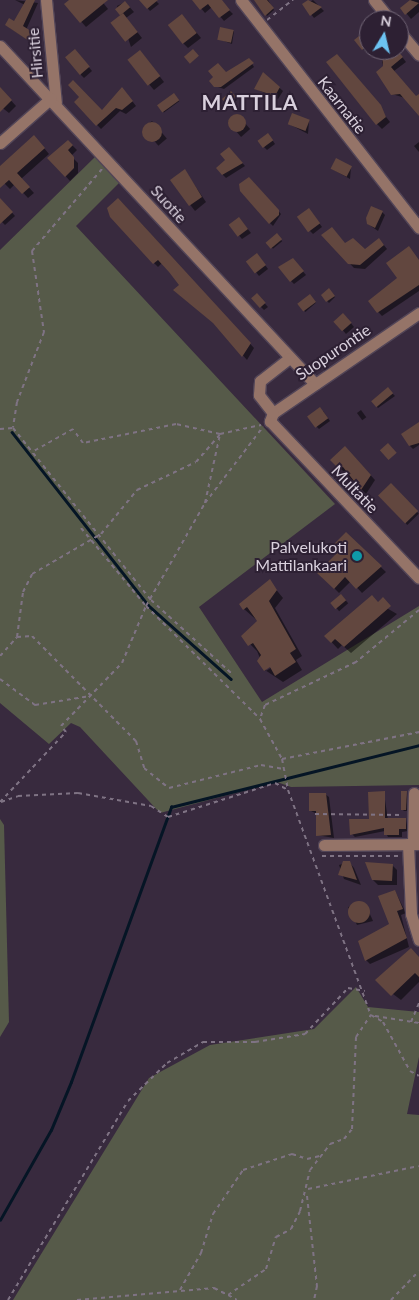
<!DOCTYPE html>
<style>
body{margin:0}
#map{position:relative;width:419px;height:1300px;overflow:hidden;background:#382a3e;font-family:Lato,sans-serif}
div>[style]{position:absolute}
.green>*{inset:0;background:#565a49}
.shadow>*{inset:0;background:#0007;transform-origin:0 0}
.stream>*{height:2.5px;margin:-1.25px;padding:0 1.25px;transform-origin:1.25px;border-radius:1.25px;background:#051525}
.building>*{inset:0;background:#62473f;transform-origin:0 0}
.round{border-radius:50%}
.path>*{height:2px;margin-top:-1px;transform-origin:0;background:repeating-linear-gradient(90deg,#7f7384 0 4px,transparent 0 8px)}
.roads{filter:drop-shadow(1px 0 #524557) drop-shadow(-1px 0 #524557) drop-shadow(0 1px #524557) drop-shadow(0 -1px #524557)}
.minor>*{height:11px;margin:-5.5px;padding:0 5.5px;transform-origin:5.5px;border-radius:5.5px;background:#957468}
.dots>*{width:14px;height:14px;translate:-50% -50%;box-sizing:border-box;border:2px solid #2d2033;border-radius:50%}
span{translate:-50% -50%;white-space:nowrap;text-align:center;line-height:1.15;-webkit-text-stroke:4px #2d2033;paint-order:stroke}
.street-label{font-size:16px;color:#d9d0dd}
.poi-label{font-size:16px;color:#d9d0dd}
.right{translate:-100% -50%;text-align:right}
.district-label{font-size:21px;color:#d9d0dd;font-weight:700;letter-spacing:1px}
.north{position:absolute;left:359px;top:10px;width:50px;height:50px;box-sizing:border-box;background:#2d2033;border:1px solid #726677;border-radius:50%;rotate:9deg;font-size:14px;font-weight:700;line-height:20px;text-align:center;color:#d9d0dd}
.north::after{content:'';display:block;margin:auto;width:18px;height:22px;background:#6cc3f2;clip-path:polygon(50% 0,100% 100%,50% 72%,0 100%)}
</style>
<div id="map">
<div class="green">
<div style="clip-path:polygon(95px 157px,119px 183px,76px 226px,335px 504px,199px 607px,262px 702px,419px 606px,419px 785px,291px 787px,277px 782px,160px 813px,80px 727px,71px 723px,49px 744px,0 703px,0 250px)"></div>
<div style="clip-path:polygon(0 819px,4px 825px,9px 1022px,0 1037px)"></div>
<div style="clip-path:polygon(356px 987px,368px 1007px,419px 1012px,419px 1057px,407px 1114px,419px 1115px,419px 1300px,13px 1300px,149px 1078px,210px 1045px,314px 1029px)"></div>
</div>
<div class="shadow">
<div style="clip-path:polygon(15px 0,38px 3px,26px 30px,36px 37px,33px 43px,10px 28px,25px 5px)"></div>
<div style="clip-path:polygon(71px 0,101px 0,108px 9px,86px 27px,66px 4px)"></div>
<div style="clip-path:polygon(146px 0,155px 0,159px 4px,150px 11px,143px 3px)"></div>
<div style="clip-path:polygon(194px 0,219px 0,233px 14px,224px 21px,212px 7px,205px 13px)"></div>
<div style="clip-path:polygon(256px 0,268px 0,274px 10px,267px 16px)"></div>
<div style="clip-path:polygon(313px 0,324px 11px,314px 18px,304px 5px)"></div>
<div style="clip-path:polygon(411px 0,419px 0,419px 12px,411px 19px,402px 8px)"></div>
<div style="clip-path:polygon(125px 2px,134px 12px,126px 18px,142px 38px,131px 47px,117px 6px)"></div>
<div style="clip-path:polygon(182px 15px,201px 38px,188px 48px,183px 43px)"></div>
<div style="clip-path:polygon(234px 31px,232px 44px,219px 39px)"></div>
<div style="clip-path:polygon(363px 35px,369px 41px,366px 52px,363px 49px)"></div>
<div style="clip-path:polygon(384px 50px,397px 50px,406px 62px,394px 71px,416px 98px,419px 95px,419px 113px,405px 98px,392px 94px,382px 62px,387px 54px)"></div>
<div style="clip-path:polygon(78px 54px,92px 71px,84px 78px,81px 75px)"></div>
<div style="clip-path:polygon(144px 56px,164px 82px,154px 90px,128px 60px)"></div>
<div style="clip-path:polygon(249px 59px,254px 67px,224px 89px,215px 86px)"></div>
<div style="clip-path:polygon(342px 60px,390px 122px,382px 129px,377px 124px)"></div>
<div style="clip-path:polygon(264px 74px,283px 91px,278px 99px,256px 89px)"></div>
<div style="clip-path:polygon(0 88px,16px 106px,9px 113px,0 106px)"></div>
<div style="clip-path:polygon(126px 93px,136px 106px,126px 114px,120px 111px,101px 129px,75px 102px,102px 112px)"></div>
<div style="clip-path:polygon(231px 93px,237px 100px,229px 106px,224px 99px)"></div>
<div style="left:174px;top:94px;width:9px;height:19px;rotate:54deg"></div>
<div style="left:237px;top:114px;width:20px;height:12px;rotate:49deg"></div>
<div style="left:152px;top:121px;width:23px;height:11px;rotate:50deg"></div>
<div style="clip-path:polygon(309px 121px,308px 134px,289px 124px)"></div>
<div style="clip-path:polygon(271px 138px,275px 144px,267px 150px,264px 147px)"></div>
<div style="clip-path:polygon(68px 141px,77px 150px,71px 156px,78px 163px,78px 173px,70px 181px,49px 158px)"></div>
<div style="clip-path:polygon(39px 142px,49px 154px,21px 179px,34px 193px,28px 198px,15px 184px,10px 189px,5px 184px,0 168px)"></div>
<div style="clip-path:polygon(419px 142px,419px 152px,414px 146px)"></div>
<div style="clip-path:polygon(232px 151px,245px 166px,226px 178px,222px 174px)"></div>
<div style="clip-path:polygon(351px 167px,350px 179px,332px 169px)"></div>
<div style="clip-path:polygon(185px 171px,206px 202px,195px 211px,171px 180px)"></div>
<div style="clip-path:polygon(249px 179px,281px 214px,273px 226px,270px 223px)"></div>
<div style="clip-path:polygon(0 199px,15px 216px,5px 225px,0 220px)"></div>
<div style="clip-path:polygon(122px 203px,254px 348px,247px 360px,162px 263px,158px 267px,154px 263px)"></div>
<div style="clip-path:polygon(382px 212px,385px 215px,378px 231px,368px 224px)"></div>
<div style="clip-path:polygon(312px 213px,322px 227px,313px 234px,310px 231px)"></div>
<div style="clip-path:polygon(242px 222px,251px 233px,242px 239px,231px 226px)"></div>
<div style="left:277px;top:235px;width:8px;height:12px;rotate:50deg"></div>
<div style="clip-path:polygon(323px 235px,365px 251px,383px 244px,387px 249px,365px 269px,354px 268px)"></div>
<div style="clip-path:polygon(260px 258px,268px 269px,259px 276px,248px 262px)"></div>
<div style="clip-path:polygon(419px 261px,419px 291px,382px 316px,369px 302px)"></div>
<div style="clip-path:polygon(296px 263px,306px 275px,294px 284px,291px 281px)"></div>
<div style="clip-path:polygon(329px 290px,335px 297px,329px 303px,322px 295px)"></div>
<div style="clip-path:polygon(257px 295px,268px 307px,264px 310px,253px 299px)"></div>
<div style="left:310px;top:296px;width:9px;height:14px;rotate:49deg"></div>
<div style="clip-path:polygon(346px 317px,354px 327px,346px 334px,335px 321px)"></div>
<div style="clip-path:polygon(391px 392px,395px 396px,378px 408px,372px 401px)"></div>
<div style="left:361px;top:410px;width:9px;height:5px;rotate:54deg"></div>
<div style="clip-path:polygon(323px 411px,330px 421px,319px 429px,316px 426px)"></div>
<div style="clip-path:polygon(419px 426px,419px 445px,413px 449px,410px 446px)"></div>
<div style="clip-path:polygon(350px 453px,375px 480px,366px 494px,332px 460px)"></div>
<div style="left:391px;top:485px;width:40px;height:16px;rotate:46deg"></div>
<div style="clip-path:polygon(346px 534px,386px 572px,362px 593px,351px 581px,339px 593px,319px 573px,339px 552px)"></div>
<div style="clip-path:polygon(evenodd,269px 581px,283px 598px,275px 608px,302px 656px,296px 660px,302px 670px,283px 682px,265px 670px,257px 651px,242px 636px,259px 622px,244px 609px,269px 581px,275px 665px,266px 671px,266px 668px,275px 665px)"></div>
<div style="left:341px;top:595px;width:11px;height:12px;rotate:49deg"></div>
<div style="clip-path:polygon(378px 603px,397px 614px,351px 653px,342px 645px,338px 649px,326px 636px)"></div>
<div style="clip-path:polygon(407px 792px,407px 811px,404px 811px,403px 810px)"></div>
<div style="clip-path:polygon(384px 793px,388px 820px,406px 819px,408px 831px,402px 832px,402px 837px,388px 837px,385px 831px,355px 837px,352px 834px,370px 820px)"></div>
<div style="clip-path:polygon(325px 794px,329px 797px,334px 838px,317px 835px,317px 814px,311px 811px)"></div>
<div style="clip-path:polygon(349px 862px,354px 868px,361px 885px,344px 879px,339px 865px)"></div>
<div style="clip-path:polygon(392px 865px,397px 870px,397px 885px,378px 885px,373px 880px)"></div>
<div style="clip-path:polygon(395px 891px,406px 913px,401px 915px,409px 947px,370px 964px,366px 960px,390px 924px)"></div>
<div style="clip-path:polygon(365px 903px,373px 921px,357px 925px,348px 907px)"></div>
<div style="clip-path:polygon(419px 959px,419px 982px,401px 1000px,381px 985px)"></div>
</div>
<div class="stream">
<div style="left:12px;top:432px;width:220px;rotate:51.8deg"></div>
<div style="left:148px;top:605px;width:111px;rotate:41.7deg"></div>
<div style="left:0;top:1220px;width:103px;rotate:-60.5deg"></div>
<div style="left:51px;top:1130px;width:52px;rotate:-67.4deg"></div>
<div style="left:71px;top:1082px;width:293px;rotate:-70deg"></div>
<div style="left:171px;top:807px;width:256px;rotate:-14deg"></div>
</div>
<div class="building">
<div style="clip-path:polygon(26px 0,35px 0,23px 26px,34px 33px,29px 41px,5px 25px,9px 18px,14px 21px)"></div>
<div style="clip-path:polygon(69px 0,108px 0,80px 23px,64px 4px)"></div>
<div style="clip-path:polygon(139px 0,158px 0,147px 9px)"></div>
<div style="clip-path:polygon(192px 0,222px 0,230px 10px,219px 18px,208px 4px,200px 10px)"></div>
<div style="clip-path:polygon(254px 0,267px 0,274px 8px,265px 16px)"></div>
<div style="clip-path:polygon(308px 0,322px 7px,310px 16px,302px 4px)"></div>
<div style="clip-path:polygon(410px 0,419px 3px,405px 15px,400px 8px)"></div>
<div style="left:125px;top:1px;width:8px;height:13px;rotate:50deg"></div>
<div style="left:123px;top:13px;width:24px;height:16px;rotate:52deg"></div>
<div style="left:182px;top:14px;width:24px;height:18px;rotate:52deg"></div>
<div style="left:220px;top:27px;width:14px;height:13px;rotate:12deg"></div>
<div style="clip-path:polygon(363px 33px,369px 44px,362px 50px,354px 40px)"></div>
<div style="left:75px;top:49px;width:23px;height:13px;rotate:50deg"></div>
<div style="left:193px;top:49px;width:9px;height:12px;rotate:49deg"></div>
<div style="left:140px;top:50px;width:33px;height:16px;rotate:52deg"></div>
<div style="clip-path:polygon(382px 50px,397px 50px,403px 57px,391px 67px,416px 96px,419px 94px,419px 116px,400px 94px,391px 95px,376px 72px,383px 66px)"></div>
<div style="clip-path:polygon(337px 54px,381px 105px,386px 117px,376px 125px,326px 62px)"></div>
<div style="clip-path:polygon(249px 58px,254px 63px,221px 87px,214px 87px,209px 81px,213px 77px,208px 71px,218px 63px,226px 72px)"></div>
<div style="clip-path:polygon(263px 72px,280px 87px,275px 96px,254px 89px)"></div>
<div style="clip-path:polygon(73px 80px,102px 110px,122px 87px,133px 101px,122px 110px,116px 108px,96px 126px,74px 102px,79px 97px,68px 85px)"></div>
<div style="clip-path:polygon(0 87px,12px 100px,0 112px)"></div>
<div style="clip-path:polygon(231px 91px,237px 98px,227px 105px,222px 99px)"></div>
<div style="left:174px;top:93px;width:9px;height:21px;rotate:54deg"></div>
<div style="left:292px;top:113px;width:19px;height:12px;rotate:21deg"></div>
<div class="round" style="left:228px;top:114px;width:18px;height:18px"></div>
<div class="round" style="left:142px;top:122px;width:20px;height:20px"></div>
<div style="left:268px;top:133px;width:9px;height:13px;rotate:54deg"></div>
<div style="clip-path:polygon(34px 135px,45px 148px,17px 173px,30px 187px,22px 194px,9px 180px,0 188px,0 166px)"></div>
<div style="clip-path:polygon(68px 140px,73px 145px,68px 150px,74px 157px,74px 168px,65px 177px,47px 158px)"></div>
<div style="clip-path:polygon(229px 147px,243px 163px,222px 175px,216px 168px,225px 160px,220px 154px)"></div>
<div style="left:336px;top:158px;width:18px;height:12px;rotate:27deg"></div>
<div style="clip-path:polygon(185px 169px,202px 197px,189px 206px,170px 180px)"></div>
<div style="clip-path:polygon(249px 177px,279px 210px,279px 215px,269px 224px,240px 191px,239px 184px)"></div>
<div style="clip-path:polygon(0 198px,13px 212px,0 224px)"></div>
<div style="clip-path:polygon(118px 198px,251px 343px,242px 357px,213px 323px,173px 290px,179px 285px,169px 272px,158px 260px,153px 264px,110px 217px,107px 208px)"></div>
<div style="clip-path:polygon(371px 206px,383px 211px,375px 228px,367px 224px,366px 218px)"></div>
<div style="left:309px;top:208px;width:19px;height:15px;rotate:54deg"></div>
<div style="left:239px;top:217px;width:15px;height:13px;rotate:53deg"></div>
<div style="clip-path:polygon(332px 227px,345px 243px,353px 238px,365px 249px,379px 238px,384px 245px,360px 265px,348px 264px,321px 235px)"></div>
<div style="left:277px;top:233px;width:8px;height:15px;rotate:50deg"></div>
<div style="clip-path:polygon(409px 246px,419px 260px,419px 285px,377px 313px,368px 301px,397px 278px,386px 263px)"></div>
<div style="left:257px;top:253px;width:15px;height:14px;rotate:53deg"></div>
<div style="clip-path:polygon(293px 258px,304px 271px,290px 282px,278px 267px)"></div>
<div style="clip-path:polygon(329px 288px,335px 296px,326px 302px,321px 295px)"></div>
<div style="left:257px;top:293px;width:13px;height:8px;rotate:48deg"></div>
<div style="left:310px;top:294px;width:10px;height:16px;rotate:53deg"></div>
<div style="left:343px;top:313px;width:13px;height:13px;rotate:48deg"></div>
<div style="left:388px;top:387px;width:8px;height:22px;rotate:50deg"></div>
<div style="left:320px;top:407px;width:14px;height:16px;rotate:54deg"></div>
<div style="clip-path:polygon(419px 422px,419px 443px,409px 446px,401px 434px)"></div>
<div style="left:388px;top:443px;width:13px;height:11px;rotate:48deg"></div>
<div style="clip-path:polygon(345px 446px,371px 475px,361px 490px,343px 467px,338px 468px,330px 460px)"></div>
<div style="left:391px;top:483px;width:39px;height:18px;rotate:46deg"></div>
<div style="clip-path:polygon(346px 532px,382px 566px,356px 589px,345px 577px,334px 589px,317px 573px,338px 552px,332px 546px)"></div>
<div style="clip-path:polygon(270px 579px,277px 590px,269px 601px,296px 649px,290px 653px,296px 662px,275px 676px,270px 667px,264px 671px,257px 661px,261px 655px,253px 643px,248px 646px,241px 636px,257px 621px,247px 607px,243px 610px,239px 604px)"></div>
<div style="left:341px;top:594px;width:8px;height:14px;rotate:50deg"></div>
<div style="clip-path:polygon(372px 595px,378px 602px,383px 597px,391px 606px,344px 647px,335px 639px,331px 643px,324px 636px)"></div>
<div style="clip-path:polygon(385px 791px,385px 818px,406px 818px,406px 829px,399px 829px,399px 835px,384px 835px,384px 828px,350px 835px,349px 819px,369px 819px,368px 792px)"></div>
<div style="clip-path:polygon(401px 791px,407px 791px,406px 810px,401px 810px)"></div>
<div style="clip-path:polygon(309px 793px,326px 793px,331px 835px,316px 836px,316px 811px,309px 811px)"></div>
<div style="clip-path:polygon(343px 861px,350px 861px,357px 880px,338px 875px)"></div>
<div style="clip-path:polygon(365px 862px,393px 864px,392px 881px,372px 880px)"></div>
<div style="clip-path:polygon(395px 890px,403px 909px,397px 911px,407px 938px,365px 961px,358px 941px,389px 924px,378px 896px)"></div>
<div class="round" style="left:348px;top:901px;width:22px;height:22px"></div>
<div style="clip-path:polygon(411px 948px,419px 957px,419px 977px,415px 973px,391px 996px,375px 980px)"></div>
</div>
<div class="path">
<div style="left:267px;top:20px;width:33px;rotate:-38deg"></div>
<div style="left:102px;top:169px;width:108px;rotate:130.5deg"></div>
<div style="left:32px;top:251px;width:82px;rotate:81.6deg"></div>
<div style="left:44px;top:332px;width:75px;rotate:111.1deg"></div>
<div style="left:17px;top:402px;width:26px;rotate:99deg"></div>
<div style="left:13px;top:428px;width:221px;rotate:51.3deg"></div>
<div style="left:151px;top:600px;width:111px;rotate:42.4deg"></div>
<div style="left:0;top:429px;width:13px;rotate:-4deg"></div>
<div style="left:205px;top:503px;width:96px;rotate:-52.7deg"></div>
<div style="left:81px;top:528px;width:102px;rotate:50.2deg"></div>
<div style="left:146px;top:606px;width:161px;rotate:44.7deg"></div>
<div style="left:419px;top:610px;width:82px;rotate:140.5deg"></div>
<div style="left:356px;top:662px;width:101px;rotate:154.7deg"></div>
<div style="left:265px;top:705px;width:15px;rotate:110deg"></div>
<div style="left:260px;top:719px;width:46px;rotate:61.2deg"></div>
<div style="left:282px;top:759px;width:140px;rotate:-11.1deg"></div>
<div style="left:17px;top:637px;width:15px;rotate:-4deg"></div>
<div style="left:32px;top:636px;width:148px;rotate:45.3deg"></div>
<div style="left:136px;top:741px;width:28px;rotate:73deg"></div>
<div style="left:144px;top:768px;width:32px;rotate:39deg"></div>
<div style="left:169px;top:788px;width:95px;rotate:-14deg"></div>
<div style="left:261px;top:765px;width:23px;rotate:10deg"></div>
<div style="left:0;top:656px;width:25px;rotate:-48deg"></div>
<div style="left:17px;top:637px;width:45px;rotate:-82.4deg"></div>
<div style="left:23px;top:592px;width:20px;rotate:-63deg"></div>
<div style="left:32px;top:574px;width:80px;rotate:-30.1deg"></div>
<div style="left:101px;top:534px;width:57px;rotate:-50.7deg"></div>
<div style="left:137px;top:490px;width:65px;rotate:-25.4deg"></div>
<div style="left:196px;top:462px;width:37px;rotate:-49deg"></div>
<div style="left:220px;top:434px;width:42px;rotate:-12.4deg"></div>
<div style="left:0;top:679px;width:44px;rotate:36.6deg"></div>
<div style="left:35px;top:705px;width:56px;rotate:-9.3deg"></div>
<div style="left:282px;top:759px;width:32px;rotate:79deg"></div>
<div style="left:288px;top:790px;width:240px;rotate:69.8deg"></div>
<div style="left:371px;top:1015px;width:14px;rotate:30deg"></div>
<div style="left:383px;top:1022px;width:56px;rotate:61.1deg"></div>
<div style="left:410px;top:1071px;width:10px;rotate:29deg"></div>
<div style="left:0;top:802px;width:96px;rotate:-46.7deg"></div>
<div style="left:66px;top:732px;width:8px;rotate:-130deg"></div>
<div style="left:61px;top:726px;width:88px;rotate:-45.9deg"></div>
<div style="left:122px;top:663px;width:62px;rotate:-67.2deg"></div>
<div style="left:146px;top:606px;width:119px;rotate:-60.2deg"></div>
<div style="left:205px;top:503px;width:71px;rotate:-77.7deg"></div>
<div style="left:220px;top:434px;width:45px;rotate:-167.2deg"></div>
<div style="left:176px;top:424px;width:95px;rotate:168.5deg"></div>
<div style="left:83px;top:443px;width:17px;rotate:-126deg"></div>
<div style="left:73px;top:429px;width:47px;rotate:150.7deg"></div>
<div style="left:1px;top:802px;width:18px;rotate:-19deg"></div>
<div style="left:18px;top:796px;width:60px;rotate:-2.9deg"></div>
<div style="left:78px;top:793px;width:74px;rotate:10.1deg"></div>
<div style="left:151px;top:806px;width:20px;rotate:33deg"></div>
<div style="left:168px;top:817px;width:112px;rotate:-17.6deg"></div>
<div style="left:275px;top:783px;width:15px;rotate:28deg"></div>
<div style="left:315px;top:814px;width:88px;rotate:0.7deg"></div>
<div style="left:322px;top:856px;width:77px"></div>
<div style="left:375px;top:1016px;width:45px;rotate:9deg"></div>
<div style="left:411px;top:1022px;width:21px;rotate:-67deg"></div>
<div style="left:308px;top:1189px;width:113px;rotate:-11.7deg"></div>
<div style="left:307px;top:1196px;width:91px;rotate:83.7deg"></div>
<div style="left:317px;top:1286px;width:14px;rotate:102deg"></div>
<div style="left:180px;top:1290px;width:43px;rotate:-60.4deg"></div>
<div style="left:201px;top:1253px;width:41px;rotate:-72.9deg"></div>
<div style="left:213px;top:1214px;width:53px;rotate:-55.7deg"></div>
<div style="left:243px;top:1170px;width:52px;rotate:-18.1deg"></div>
<div style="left:292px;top:1154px;width:16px;rotate:18deg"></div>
<div style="left:307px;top:1159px;width:13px;rotate:-13deg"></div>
<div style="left:228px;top:1295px;width:10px;rotate:29deg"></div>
<div style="left:8px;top:1300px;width:232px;rotate:-58.9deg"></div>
<div style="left:128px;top:1101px;width:54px;rotate:-44.3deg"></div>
<div style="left:167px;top:1063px;width:42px;rotate:-30.3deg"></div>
<div style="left:203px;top:1042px;width:52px"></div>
<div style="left:255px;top:1042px;width:51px;rotate:-9.1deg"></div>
<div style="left:305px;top:1034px;width:63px;rotate:-46.9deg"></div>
<div style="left:348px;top:988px;width:17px;rotate:10deg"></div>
<div style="left:77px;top:1300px;width:138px;rotate:-5deg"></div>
<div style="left:214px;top:1288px;width:16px;rotate:27deg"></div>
<div style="left:228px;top:1295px;width:46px;rotate:-34.4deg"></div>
<div style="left:266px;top:1269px;width:34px;rotate:-73deg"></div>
<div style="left:276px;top:1237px;width:17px;rotate:-28deg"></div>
<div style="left:291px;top:1229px;width:20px;rotate:-63deg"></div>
<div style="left:300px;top:1211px;width:42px;rotate:-76.3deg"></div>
<div style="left:310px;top:1170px;width:33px;rotate:-52deg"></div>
<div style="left:330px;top:1144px;width:15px;rotate:-20deg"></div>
<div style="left:344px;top:1139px;width:13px;rotate:-51deg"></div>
<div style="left:352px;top:1129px;width:92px;rotate:-87.5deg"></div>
<div style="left:356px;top:1037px;width:27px;rotate:-56deg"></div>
<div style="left:391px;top:1300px;width:40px;rotate:-46deg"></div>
</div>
<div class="roads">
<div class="minor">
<div style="left:46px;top:0;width:103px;rotate:84.5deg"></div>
<div style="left:241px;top:0;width:289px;rotate:52deg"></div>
<div style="left:374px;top:0;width:26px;rotate:51deg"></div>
<div style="left:399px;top:31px;width:31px;rotate:50deg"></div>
<div style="left:0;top:46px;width:462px;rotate:47deg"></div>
<div style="left:0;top:143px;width:68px;rotate:-41.4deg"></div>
<div style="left:419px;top:313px;width:177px;rotate:145.6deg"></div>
<div style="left:273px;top:413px;width:9px;rotate:111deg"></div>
<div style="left:270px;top:421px;width:216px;rotate:46.5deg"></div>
<div style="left:273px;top:413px;width:23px;rotate:-128deg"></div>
<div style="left:259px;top:395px;width:14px;rotate:-86deg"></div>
<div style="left:260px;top:381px;width:37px;rotate:-38deg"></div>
<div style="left:408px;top:844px;width:70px;rotate:87.5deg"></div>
<div style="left:411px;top:914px;width:27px;rotate:73deg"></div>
<div style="left:413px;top:844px;width:51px;rotate:-88.9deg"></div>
<div style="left:324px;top:845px;width:95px;rotate:-0.6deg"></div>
</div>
</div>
<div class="dots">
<div style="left:357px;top:556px;background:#0f9aa8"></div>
</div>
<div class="street-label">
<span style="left:35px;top:53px;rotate:-95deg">Hirsitie</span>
<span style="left:342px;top:105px;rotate:52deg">Kaarnatie</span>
<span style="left:169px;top:204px;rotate:48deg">Suotie</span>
<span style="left:333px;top:352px;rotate:-34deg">Suopurontie</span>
<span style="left:355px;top:489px;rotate:46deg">Multatie</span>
</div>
<div class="poi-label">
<span class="right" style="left:347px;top:556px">Palvelukoti<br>Mattilankaari</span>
</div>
<div class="district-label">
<span style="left:250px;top:102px">MATTILA</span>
</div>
<div class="north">N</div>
</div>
